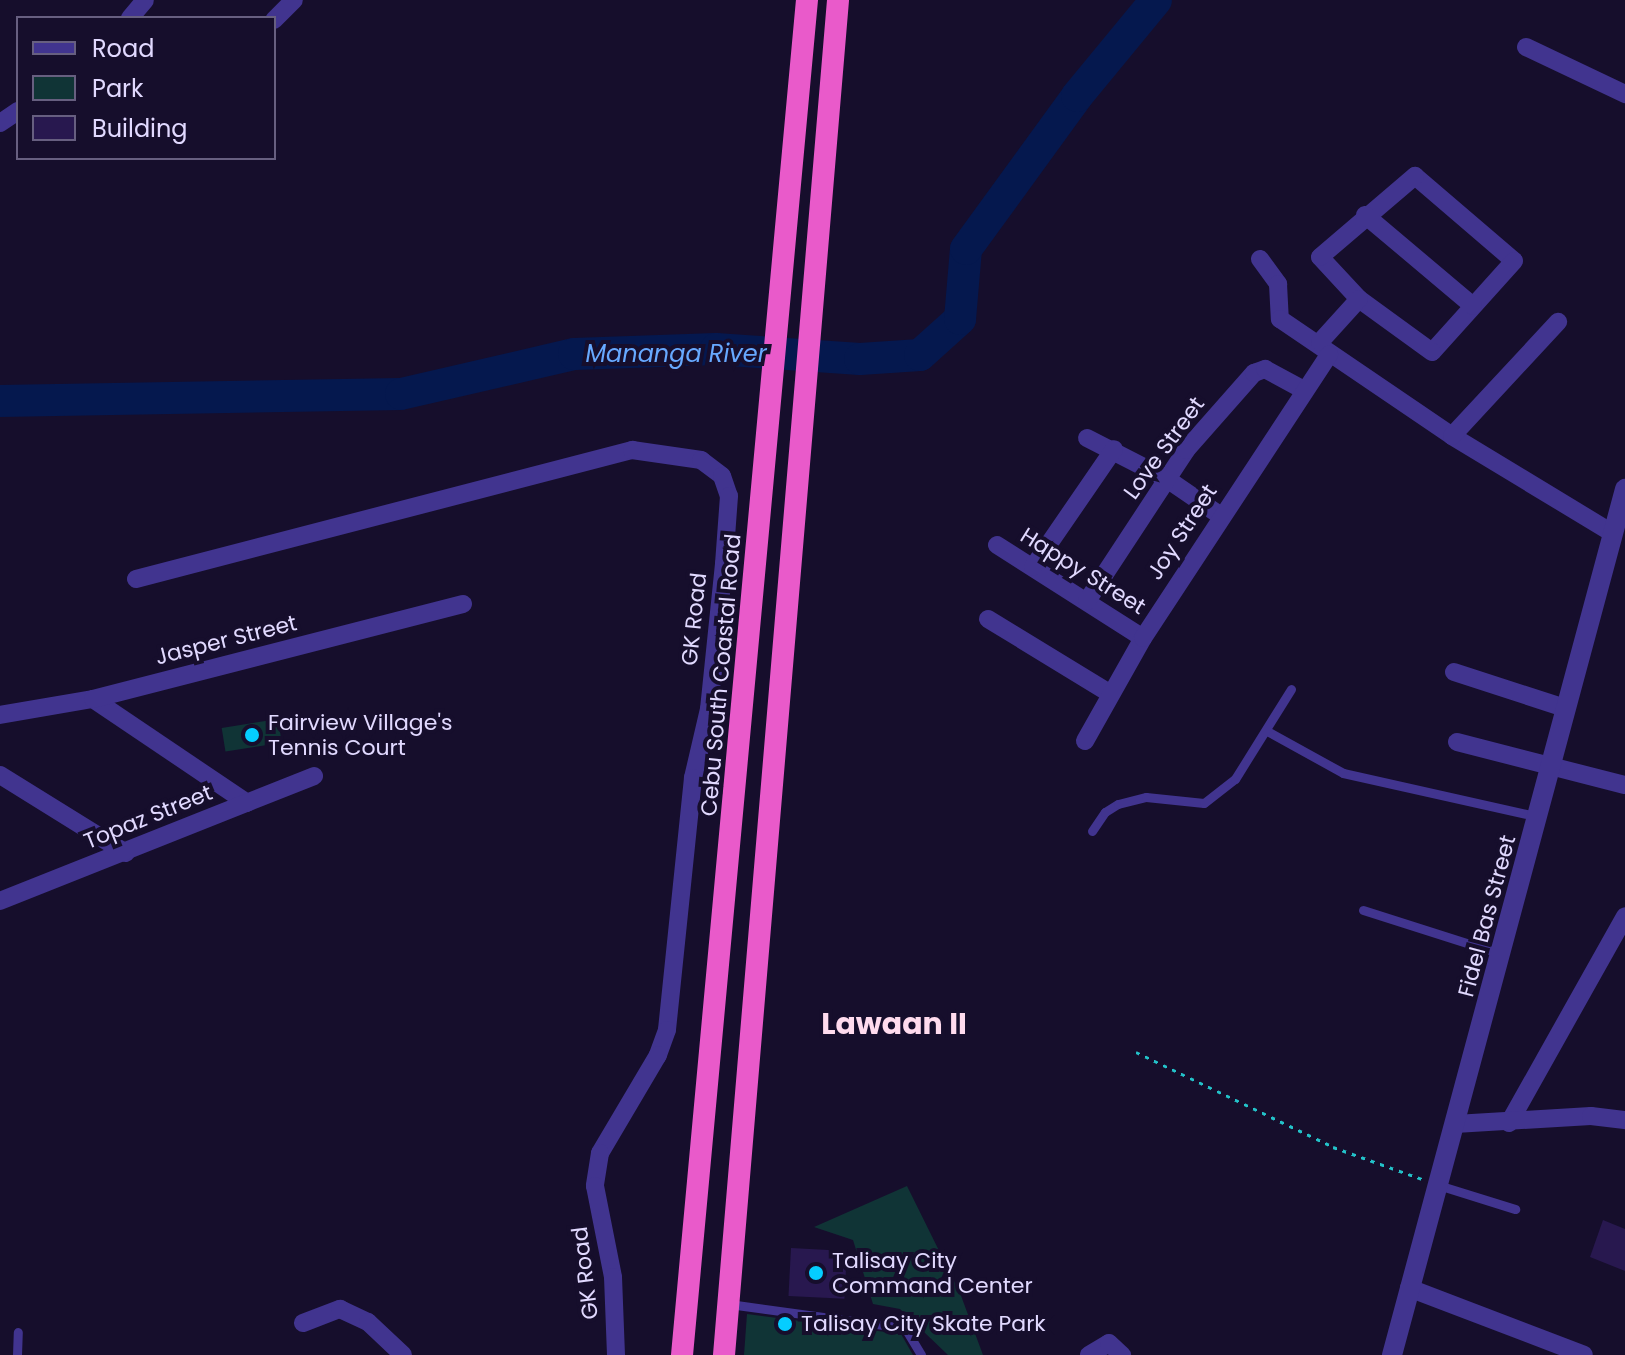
<!DOCTYPE html>
<style>
body{margin:0}
#map{position:relative;width:1625px;height:1355px;overflow:hidden;background:#160e2c;font-family:Poppins,sans-serif}
div>[style]{position:absolute}
.green>*{inset:0;background:#103436;transform-origin:0 0}
.river>*{height:32px;margin:-16px;padding:0 16px;transform-origin:16px;border-radius:16px;background:#05184e}
.building>*{inset:0;background:#28184f;transform-origin:0 0}
.path>*{height:3px;margin-top:-1.5px;transform-origin:0;background:repeating-linear-gradient(90deg,#23c2c9 0 4px,transparent 0 10px)}
.service>*{height:9px;margin:-4.5px;padding:0 4.5px;transform-origin:4.5px;border-radius:4.5px;background:#41348f}
.minor>*{height:18px;margin:-9px;padding:0 9px;transform-origin:9px;border-radius:9px;background:#41348f}
.tertiary>*{height:20px;margin:-10px;padding:0 10px;transform-origin:10px;border-radius:10px;background:#41348f}
.trunk>*{height:22px;margin:-11px;padding:0 11px;transform-origin:11px;border-radius:11px;background:#e95aca}
.dots>*{width:22px;height:22px;translate:-50% -50%;box-sizing:border-box;border:4px solid #160e2c;border-radius:50%}
span{translate:-50% -50%;white-space:nowrap;text-align:center;line-height:1.15;-webkit-text-stroke:8px #160e2c;paint-order:stroke}
.street-label{font-size:22px;color:#e1d9ff}
.poi-label{font-size:22px;color:#e1d9ff}
.left{translate:0 -50%;text-align:left}
.water-label{font-size:24px;color:#67a9ff;font-style:italic}
.district-label{font-size:30px;color:#ffdbee;font-weight:700}
.legend{position:absolute;left:16px;top:16px;width:260px;height:144px;box-sizing:border-box;background:#160e2c;border:2px solid #675f80;margin:0;padding:10px 14px;list-style:none;font-size:24px;color:#e1d9ff}
.legend li{display:flex;align-items:center;gap:16px;height:40px}
.legend b{width:40px;border:2px solid #675f80}
</style>
<div id="map">
<div class="green">
<div style="left:278px;top:719px;width:24px;height:57px;rotate:81deg"></div>
<div style="clip-path:polygon(907px 1186px,960px 1293px,983px 1355px,948px 1355px,900px 1309px,873px 1304px,853px 1240px,814px 1227px)"></div>
<div style="clip-path:polygon(747px 1314px,901px 1334px,913px 1355px,744px 1355px)"></div>
</div>
<div class="river">
<div style="left:0;top:401px;width:401px;rotate:-1deg"></div>
<div style="left:401px;top:394px;width:178px;rotate:-13deg"></div>
<div style="left:574px;top:354px;width:142px;rotate:-2deg"></div>
<div style="left:716px;top:349px;width:144px;rotate:4deg"></div>
<div style="left:860px;top:359px;width:60px;rotate:-3.8deg"></div>
<div style="left:920px;top:355px;width:54px;rotate:-42deg"></div>
<div style="left:960px;top:319px;width:70px;rotate:-85.1deg"></div>
<div style="left:966px;top:249px;width:189px;rotate:-54deg"></div>
<div style="left:1077px;top:96px;width:124px;rotate:-50.5deg"></div>
</div>
<div class="building">
<div style="clip-path:polygon(1603px 1220px,1625px 1229px,1625px 1271px,1590px 1257px)"></div>
<div style="left:791px;top:1248px;width:56px;height:48px;rotate:3deg"></div>
</div>
<div class="path">
<div style="left:1136px;top:1052px;width:219px;rotate:25.7deg"></div>
<div style="left:1333px;top:1147px;width:95px;rotate:19.8deg"></div>
</div>
<div class="service">
<div style="left:1267px;top:731px;width:87px;rotate:28.9deg"></div>
<div style="left:1343px;top:773px;width:198px;rotate:12.6deg"></div>
<div style="left:1092px;top:831px;width:23px;rotate:-56deg"></div>
<div style="left:1105px;top:812px;width:15px;rotate:-32deg"></div>
<div style="left:1118px;top:804px;width:29px;rotate:-14deg"></div>
<div style="left:1146px;top:797px;width:58px;rotate:5.9deg"></div>
<div style="left:1204px;top:803px;width:39px;rotate:-38deg"></div>
<div style="left:1235px;top:779px;width:106px;rotate:-58.1deg"></div>
<div style="left:1363px;top:910px;width:145px;rotate:17.7deg"></div>
<div style="left:1438px;top:1185px;width:81px;rotate:17.3deg"></div>
<div style="left:729px;top:1304px;width:178px;rotate:7.8deg"></div>
<div style="left:905px;top:1328px;width:31px;rotate:59deg"></div>
<div style="left:17px;top:1355px;width:23px;rotate:-88deg"></div>
</div>
<div class="minor">
<div style="left:130px;top:18px;width:23px;rotate:-50deg"></div>
<div style="left:274px;top:20px;width:28px;rotate:-45deg"></div>
<div style="left:1526px;top:47px;width:110px;rotate:25.4deg"></div>
<div style="left:0;top:123px;width:22px;rotate:-34deg"></div>
<div style="left:1415px;top:176px;width:130px;rotate:40.6deg"></div>
<div style="left:1514px;top:261px;width:122px;rotate:132deg"></div>
<div style="left:1432px;top:352px;width:90px;rotate:-144deg"></div>
<div style="left:1359px;top:299px;width:57px;rotate:-132.9deg"></div>
<div style="left:1320px;top:257px;width:125px;rotate:-40.5deg"></div>
<div style="left:1365px;top:215px;width:141px;rotate:40.1deg"></div>
<div style="left:1260px;top:259px;width:31px;rotate:54deg"></div>
<div style="left:1278px;top:284px;width:35px;rotate:87deg"></div>
<div style="left:1280px;top:319px;width:208px;rotate:34.2deg"></div>
<div style="left:1452px;top:436px;width:187px;rotate:31.2deg"></div>
<div style="left:1320px;top:342px;width:58px;rotate:-47.8deg"></div>
<div style="left:1452px;top:436px;width:156px;rotate:-47.1deg"></div>
<div style="left:1087px;top:438px;width:90px;rotate:27.1deg"></div>
<div style="left:1167px;top:479px;width:65px;rotate:34.4deg"></div>
<div style="left:997px;top:545px;width:173px;rotate:32.5deg"></div>
<div style="left:1033px;top:567px;width:143px;rotate:-55.5deg"></div>
<div style="left:136px;top:579px;width:513px;rotate:-14.58deg"></div>
<div style="left:632px;top:450px;width:70px;rotate:8.2deg"></div>
<div style="left:701px;top:460px;width:26px;rotate:37deg"></div>
<div style="left:722px;top:476px;width:21px;rotate:71deg"></div>
<div style="left:729px;top:496px;width:68px;rotate:94.2deg"></div>
<div style="left:724px;top:564px;width:146px;rotate:95.9deg"></div>
<div style="left:709px;top:709px;width:71px;rotate:103.1deg"></div>
<div style="left:693px;top:778px;width:253px;rotate:95.9deg"></div>
<div style="left:667px;top:1030px;width:27px;rotate:110deg"></div>
<div style="left:658px;top:1055px;width:114px;rotate:120.6deg"></div>
<div style="left:600px;top:1153px;width:33px;rotate:99deg"></div>
<div style="left:595px;top:1186px;width:93px;rotate:78.8deg"></div>
<div style="left:613px;top:1277px;width:78px;rotate:87.8deg"></div>
<div style="left:1087px;top:601px;width:181px;rotate:-56.7deg"></div>
<div style="left:1186px;top:450px;width:103px;rotate:-48.6deg"></div>
<div style="left:1254px;top:373px;width:12px;rotate:-20deg"></div>
<div style="left:1265px;top:369px;width:42px;rotate:28.4deg"></div>
<div style="left:988px;top:619px;width:142px;rotate:31.4deg"></div>
<div style="left:1454px;top:672px;width:117px;rotate:18deg"></div>
<div style="left:93px;top:699px;width:186px;rotate:34deg"></div>
<div style="left:0;top:715px;width:94px;rotate:-9.8deg"></div>
<div style="left:93px;top:699px;width:382px;rotate:-14.4deg"></div>
<div style="left:1085px;top:741px;width:118px;rotate:-60.6deg"></div>
<div style="left:1143px;top:638px;width:339px;rotate:-56.7deg"></div>
<div style="left:1457px;top:742px;width:173px;rotate:14.4deg"></div>
<div style="left:0;top:775px;width:148px;rotate:31.8deg"></div>
<div style="left:0;top:901px;width:338px;rotate:-21.7deg"></div>
<div style="left:1509px;top:1123px;width:237px;rotate:-60.7deg"></div>
<div style="left:1455px;top:1124px;width:136px;rotate:-3.4deg"></div>
<div style="left:1591px;top:1116px;width:34px;rotate:7deg"></div>
<div style="left:1409px;top:1288px;width:187px;rotate:20.9deg"></div>
<div style="left:303px;top:1323px;width:40px;rotate:-21deg"></div>
<div style="left:340px;top:1309px;width:31px;rotate:25deg"></div>
<div style="left:368px;top:1322px;width:48px;rotate:43.3deg"></div>
<div style="left:1089px;top:1355px;width:23px;rotate:-31deg"></div>
<div style="left:1109px;top:1343px;width:18px;rotate:43deg"></div>
</div>
<div class="tertiary">
<div style="left:1392px;top:1355px;width:897px;rotate:-74.94deg"></div>
</div>
<div class="trunk">
<div style="left:682px;top:1355px;width:1361px;rotate:-84.73deg"></div>
<div style="left:724px;top:1355px;width:1360px;rotate:-85.19deg"></div>
</div>
<div class="dots">
<div style="left:252px;top:735px;background:#05cdff"></div>
<div style="left:816px;top:1273px;background:#05cdff"></div>
<div style="left:785px;top:1324px;background:#05cdff"></div>
</div>
<div class="street-label">
<span style="left:1164px;top:448px;rotate:-54deg">Love Street</span>
<span style="left:1182px;top:532px;rotate:-57deg">Joy Street</span>
<span style="left:1083px;top:571px;rotate:32deg">Happy Street</span>
<span style="left:694px;top:619px;rotate:-84deg">GK Road</span>
<span style="left:226px;top:640px;rotate:-14deg">Jasper Street</span>
<span style="left:721px;top:675px;rotate:-85deg">Cebu South Coastal Road</span>
<span style="left:148px;top:817px;rotate:-22deg">Topaz Street</span>
<span style="left:1487px;top:916px;rotate:-75deg">Fidel Bas Street</span>
<span style="left:585px;top:1273px;rotate:-97deg">GK Road</span>
</div>
<div class="poi-label">
<span class="left" style="left:268px;top:735px">Fairview Village's<br>Tennis Court</span>
<span class="left" style="left:832px;top:1273px">Talisay City<br>Command Center</span>
<span class="left" style="left:801px;top:1324px">Talisay City Skate Park</span>
</div>
<div class="water-label">
<span style="left:676px;top:354px">Mananga River</span>
</div>
<div class="district-label">
<span style="left:894px;top:1024px">Lawaan II</span>
</div>
<ul class="legend">
<li><b style="height:10px;background:#41348f"></b>Road</li>
<li><b style="height:22px;background:#103436"></b>Park</li>
<li><b style="height:22px;background:#28184f"></b>Building</li>
</ul>
</div>
